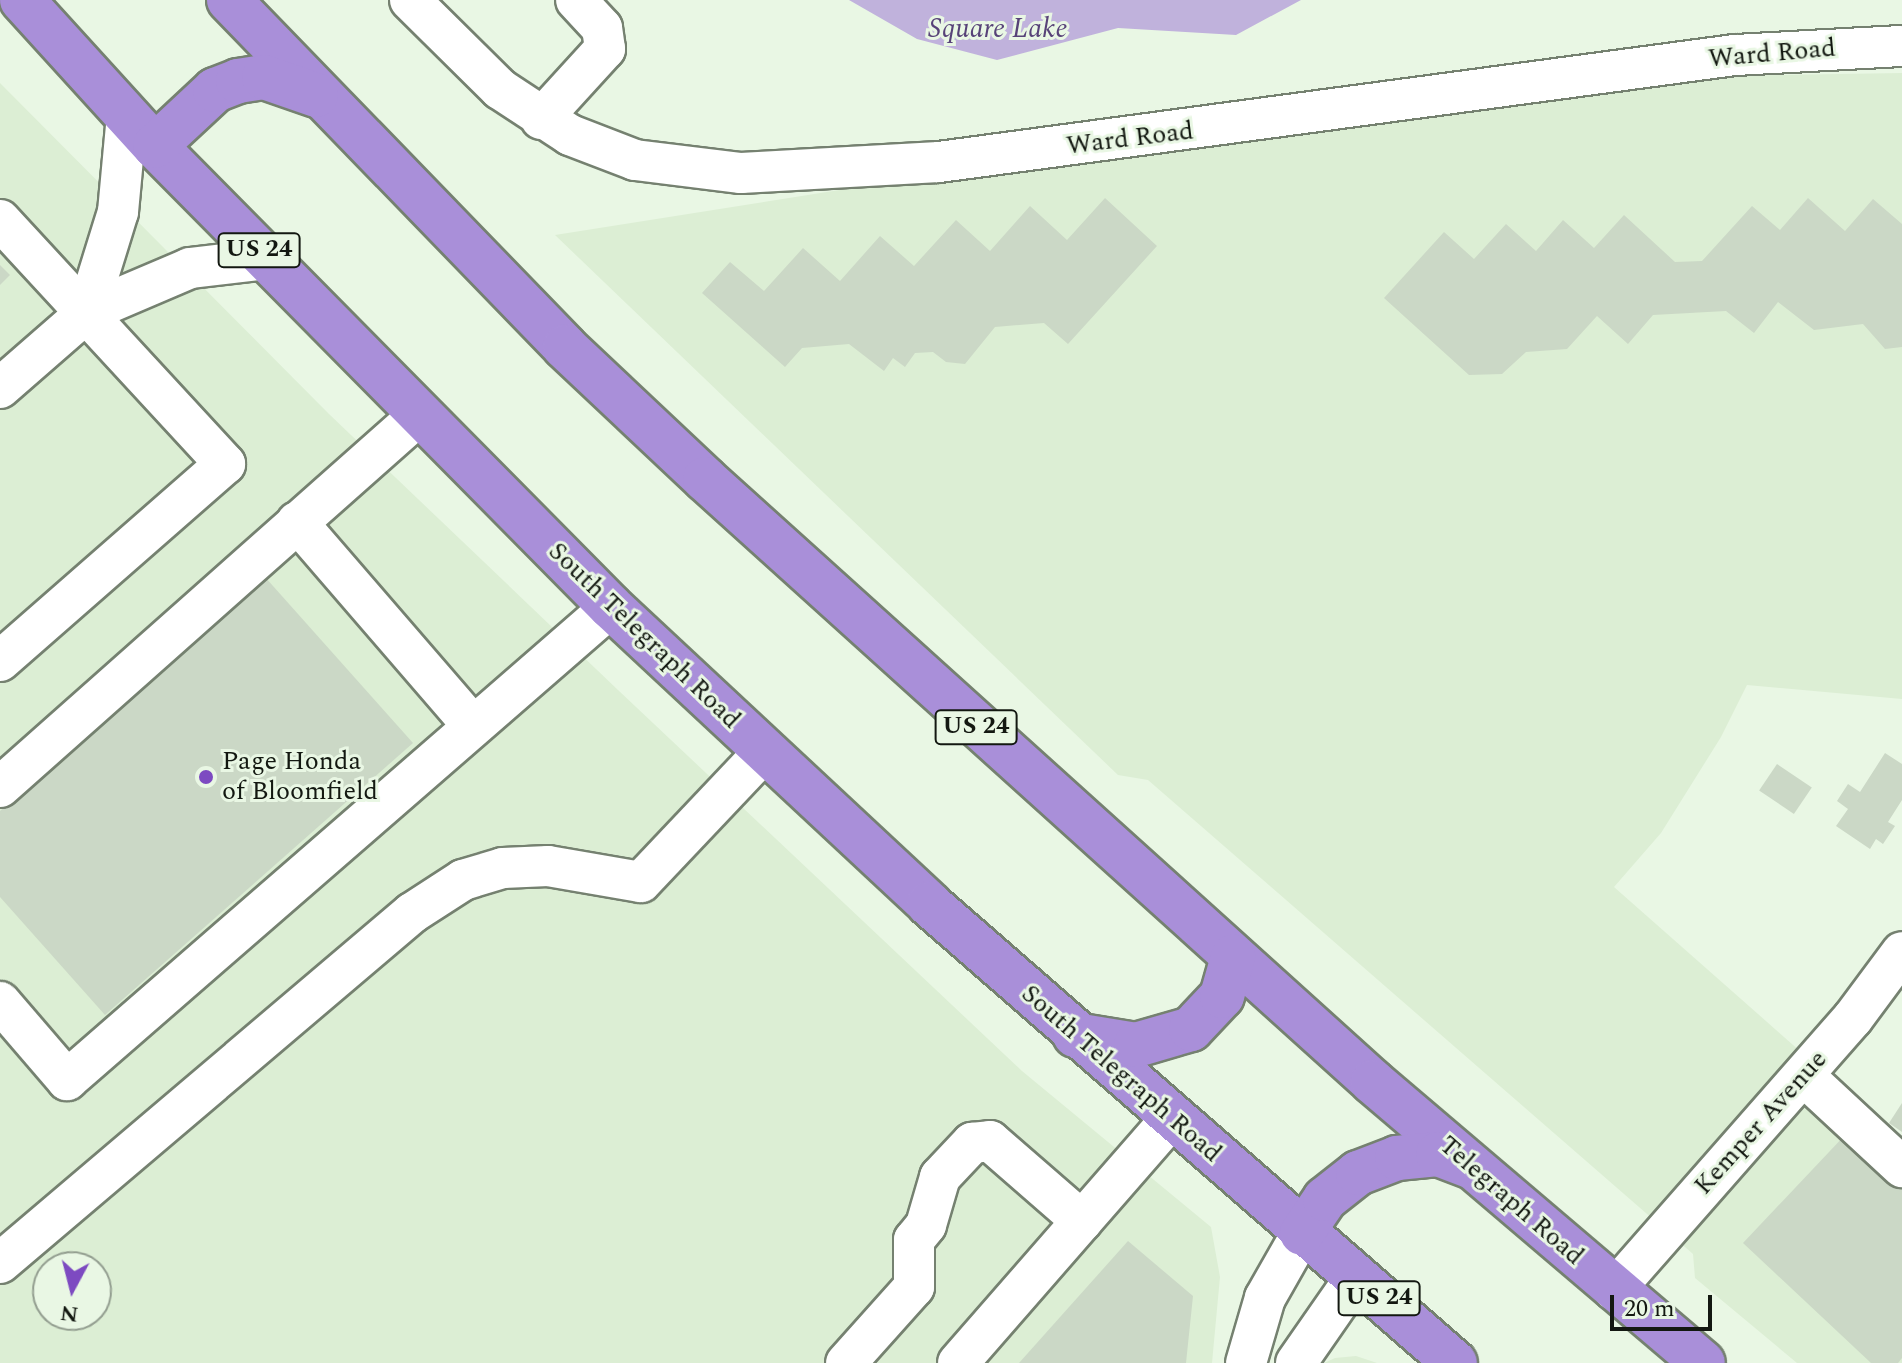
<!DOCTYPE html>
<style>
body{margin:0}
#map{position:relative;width:1902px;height:1363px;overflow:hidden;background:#e9f7e4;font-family:Spectral,serif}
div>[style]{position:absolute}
.built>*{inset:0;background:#dceed4}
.water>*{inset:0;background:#c0b2dc}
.building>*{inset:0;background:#cbd8c6;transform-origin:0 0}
.roads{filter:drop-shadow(2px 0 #758170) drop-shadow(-2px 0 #758170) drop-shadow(0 2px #758170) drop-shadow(0 -2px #758170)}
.minor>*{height:40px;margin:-20px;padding:0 20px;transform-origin:20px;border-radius:20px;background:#fff}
.highway>*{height:44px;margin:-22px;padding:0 22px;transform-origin:22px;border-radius:22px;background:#a98fd9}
.dots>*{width:22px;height:22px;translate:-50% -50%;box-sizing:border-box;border:4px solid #e9f7e4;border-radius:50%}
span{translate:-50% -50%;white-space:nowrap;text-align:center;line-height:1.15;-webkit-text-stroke:6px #e9f7e4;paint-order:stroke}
.shield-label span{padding:2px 6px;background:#e9f7e4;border:2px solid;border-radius:6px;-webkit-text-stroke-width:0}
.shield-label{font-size:24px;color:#131811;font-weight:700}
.street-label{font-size:26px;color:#131811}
.poi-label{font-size:26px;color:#131811}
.left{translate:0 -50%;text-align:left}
.water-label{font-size:28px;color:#574278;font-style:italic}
.north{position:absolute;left:32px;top:1251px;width:80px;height:80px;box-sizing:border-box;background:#e9f7e4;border:2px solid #939e90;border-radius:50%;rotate:187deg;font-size:22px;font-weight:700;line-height:32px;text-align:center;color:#131811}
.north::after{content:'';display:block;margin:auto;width:28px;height:36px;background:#7d4ac1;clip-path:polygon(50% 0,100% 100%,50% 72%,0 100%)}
.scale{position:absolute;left:1610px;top:1295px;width:102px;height:36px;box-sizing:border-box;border:4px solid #131811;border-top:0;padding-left:10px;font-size:24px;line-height:28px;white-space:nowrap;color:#131811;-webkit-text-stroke:6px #e9f7e4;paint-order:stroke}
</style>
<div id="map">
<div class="built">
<div style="clip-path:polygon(1902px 73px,1902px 699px,1747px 685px,1721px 737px,1661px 833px,1614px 887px,1902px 1141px,1902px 1363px,1797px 1363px,1695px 1278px,1693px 1254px,1148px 780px,1118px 775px,555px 235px,1086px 151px,1716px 76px)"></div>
<div style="clip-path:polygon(evenodd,0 83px,329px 414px,618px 690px,1022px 1071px,1211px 1227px,1220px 1277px,1212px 1363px,0 1363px,0 83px,48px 1267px,96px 1267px,96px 1315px,48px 1315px,48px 1267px)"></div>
<div style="clip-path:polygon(1356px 1356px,1377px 1363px,1324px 1363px,1335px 1358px)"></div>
</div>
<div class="water">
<div style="clip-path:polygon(849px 0,1301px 0,1236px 35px,1118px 28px,997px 60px,917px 39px)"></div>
</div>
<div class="building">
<div style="clip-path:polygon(1105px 198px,1157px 246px,1068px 344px,1044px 323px,995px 327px,965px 364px,946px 362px,933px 352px,915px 353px,905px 367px,893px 358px,884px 371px,849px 344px,802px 348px,785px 367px,702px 293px,730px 262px,764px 291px,803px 248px,840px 281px,880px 236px,914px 266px,956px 220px,990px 251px,1030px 206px,1067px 240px)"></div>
<div style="clip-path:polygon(1808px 198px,1845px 231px,1873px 199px,1902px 224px,1902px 347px,1885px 349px,1863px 324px,1814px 330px,1778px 302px,1754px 333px,1726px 311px,1653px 315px,1628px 344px,1597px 316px,1567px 349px,1526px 352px,1502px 374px,1469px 375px,1384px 298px,1444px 232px,1474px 259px,1506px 224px,1536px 251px,1563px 220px,1594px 248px,1624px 215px,1675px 262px,1702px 261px,1752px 206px,1780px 230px)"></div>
<div style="clip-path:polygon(0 265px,10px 275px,0 285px)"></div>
<div style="clip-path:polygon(265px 577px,413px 743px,105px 1015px,0 897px,0 811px)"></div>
<div style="clip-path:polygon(1885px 753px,1902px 764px,1902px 800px,1888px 822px,1895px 826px,1883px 844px,1876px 839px,1870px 849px,1836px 826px,1848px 809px,1837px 801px,1848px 784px,1860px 792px)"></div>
<div style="left:1777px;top:764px;width:42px;height:32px;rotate:34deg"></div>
<div style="clip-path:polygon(1902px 1103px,1902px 1132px,1889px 1123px)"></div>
<div style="clip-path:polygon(1846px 1134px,1902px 1187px,1902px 1358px,1898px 1363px,1871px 1363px,1743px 1243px)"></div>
<div style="clip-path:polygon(1128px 1241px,1193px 1296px,1186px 1363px,1019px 1363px)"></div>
</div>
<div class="roads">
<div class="minor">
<div style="left:410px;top:0;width:127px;rotate:44.7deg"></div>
<div style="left:500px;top:89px;width:84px;rotate:33.3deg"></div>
<div style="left:570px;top:135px;width:70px;rotate:21deg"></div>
<div style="left:635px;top:160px;width:107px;rotate:7deg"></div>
<div style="left:741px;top:173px;width:198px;rotate:-3.2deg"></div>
<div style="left:939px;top:162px;width:803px;rotate:-7.66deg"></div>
<div style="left:1735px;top:55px;width:167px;rotate:-3.1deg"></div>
<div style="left:541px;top:119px;width:95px;rotate:-47.6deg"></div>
<div style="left:605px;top:49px;width:21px;rotate:-98deg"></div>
<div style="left:602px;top:28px;width:38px;rotate:-133deg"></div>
<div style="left:0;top:220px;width:332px;rotate:47.3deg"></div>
<div style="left:225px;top:464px;width:299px;rotate:138.8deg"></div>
<div style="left:87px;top:312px;width:105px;rotate:-72.8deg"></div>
<div style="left:118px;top:212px;width:97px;rotate:-84.7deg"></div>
<div style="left:0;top:388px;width:116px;rotate:-41.1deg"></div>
<div style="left:87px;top:312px;width:112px;rotate:-23.1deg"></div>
<div style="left:190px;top:268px;width:78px;rotate:-6.7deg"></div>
<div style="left:297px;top:522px;width:268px;rotate:49.2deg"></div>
<div style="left:0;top:787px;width:559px;rotate:-41.59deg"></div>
<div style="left:0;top:1002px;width:103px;rotate:49.3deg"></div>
<div style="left:67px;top:1080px;width:721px;rotate:-41.01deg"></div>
<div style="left:1804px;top:1076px;width:134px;rotate:42.9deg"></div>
<div style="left:0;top:1263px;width:541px;rotate:-40.35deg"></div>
<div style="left:412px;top:913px;width:61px;rotate:-32.9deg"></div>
<div style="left:463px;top:880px;width:42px;rotate:-16.7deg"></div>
<div style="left:503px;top:868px;width:45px;rotate:-2.5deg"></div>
<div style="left:548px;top:866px;width:94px;rotate:9.8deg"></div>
<div style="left:641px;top:882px;width:179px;rotate:-46.6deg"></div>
<div style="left:1614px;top:1290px;width:362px;rotate:-48.7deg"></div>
<div style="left:1853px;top:1018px;width:82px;rotate:-53.4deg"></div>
<div style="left:846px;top:1363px;width:102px;rotate:-48.2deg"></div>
<div style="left:914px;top:1287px;width:47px;rotate:-90deg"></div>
<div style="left:914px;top:1240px;width:19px;rotate:-51deg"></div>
<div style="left:926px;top:1225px;width:50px;rotate:-73.7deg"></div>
<div style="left:940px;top:1177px;width:47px;rotate:-46.7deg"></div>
<div style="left:972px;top:1143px;width:18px;rotate:-6deg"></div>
<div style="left:990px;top:1141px;width:122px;rotate:41deg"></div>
<div style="left:958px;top:1363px;width:324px;rotate:-48.9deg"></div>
<div style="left:1246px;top:1363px;width:68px;rotate:-73.7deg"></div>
<div style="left:1265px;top:1298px;width:75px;rotate:-60.4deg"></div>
<div style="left:1296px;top:1363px;width:103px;rotate:-55.2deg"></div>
</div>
<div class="highway">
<div style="left:22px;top:0;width:197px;rotate:47.7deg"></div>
<div style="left:155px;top:146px;width:648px;rotate:45.31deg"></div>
<div style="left:611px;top:607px;width:435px;rotate:43deg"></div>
<div style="left:929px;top:904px;width:698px;rotate:41.11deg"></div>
<div style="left:229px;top:0;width:483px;rotate:45.9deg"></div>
<div style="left:565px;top:347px;width:192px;rotate:43.3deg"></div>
<div style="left:705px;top:479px;width:900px;rotate:42.07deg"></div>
<div style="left:1373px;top:1082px;width:433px;rotate:40.4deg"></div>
<div style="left:155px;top:146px;width:82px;rotate:-43deg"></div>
<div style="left:215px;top:90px;width:25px;rotate:-21deg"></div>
<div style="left:238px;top:81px;width:26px;rotate:-9deg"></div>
<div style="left:264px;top:77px;width:55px;rotate:19.1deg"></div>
<div style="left:1075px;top:1035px;width:62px;rotate:9.3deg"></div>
<div style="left:1136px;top:1045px;width:57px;rotate:-16.2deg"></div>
<div style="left:1191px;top:1029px;width:45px;rotate:-46.8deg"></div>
<div style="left:1222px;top:996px;width:41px;rotate:-74.2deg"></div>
<div style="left:1302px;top:1233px;width:41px;rotate:-55.9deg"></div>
<div style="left:1325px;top:1199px;width:42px;rotate:-38.2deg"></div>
<div style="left:1358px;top:1173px;width:42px;rotate:-21deg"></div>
<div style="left:1397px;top:1158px;width:41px;rotate:-5.6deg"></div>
<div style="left:1438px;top:1154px;width:33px;rotate:21deg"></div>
</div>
</div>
<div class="dots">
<div style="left:206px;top:777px;background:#7d4ac1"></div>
</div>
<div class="shield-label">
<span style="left:259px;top:250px">US 24</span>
<span style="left:976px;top:727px">US 24</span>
<span style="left:1379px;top:1298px">US 24</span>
</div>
<div class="street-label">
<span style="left:1772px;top:54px;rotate:-5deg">Ward Road</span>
<span style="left:1130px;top:139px;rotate:-7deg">Ward Road</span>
<span style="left:644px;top:636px;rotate:44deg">South Telegraph Road</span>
<span style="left:1121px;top:1074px;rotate:41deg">South Telegraph Road</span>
<span style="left:1761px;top:1123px;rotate:-48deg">Kemper Avenue</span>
<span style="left:1511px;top:1201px;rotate:41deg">Telegraph Road</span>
</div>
<div class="poi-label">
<span class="left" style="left:222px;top:777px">Page Honda<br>of Bloomfield</span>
</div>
<div class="water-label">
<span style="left:998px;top:29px">Square Lake</span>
</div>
<div class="north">N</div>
<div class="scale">20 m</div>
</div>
